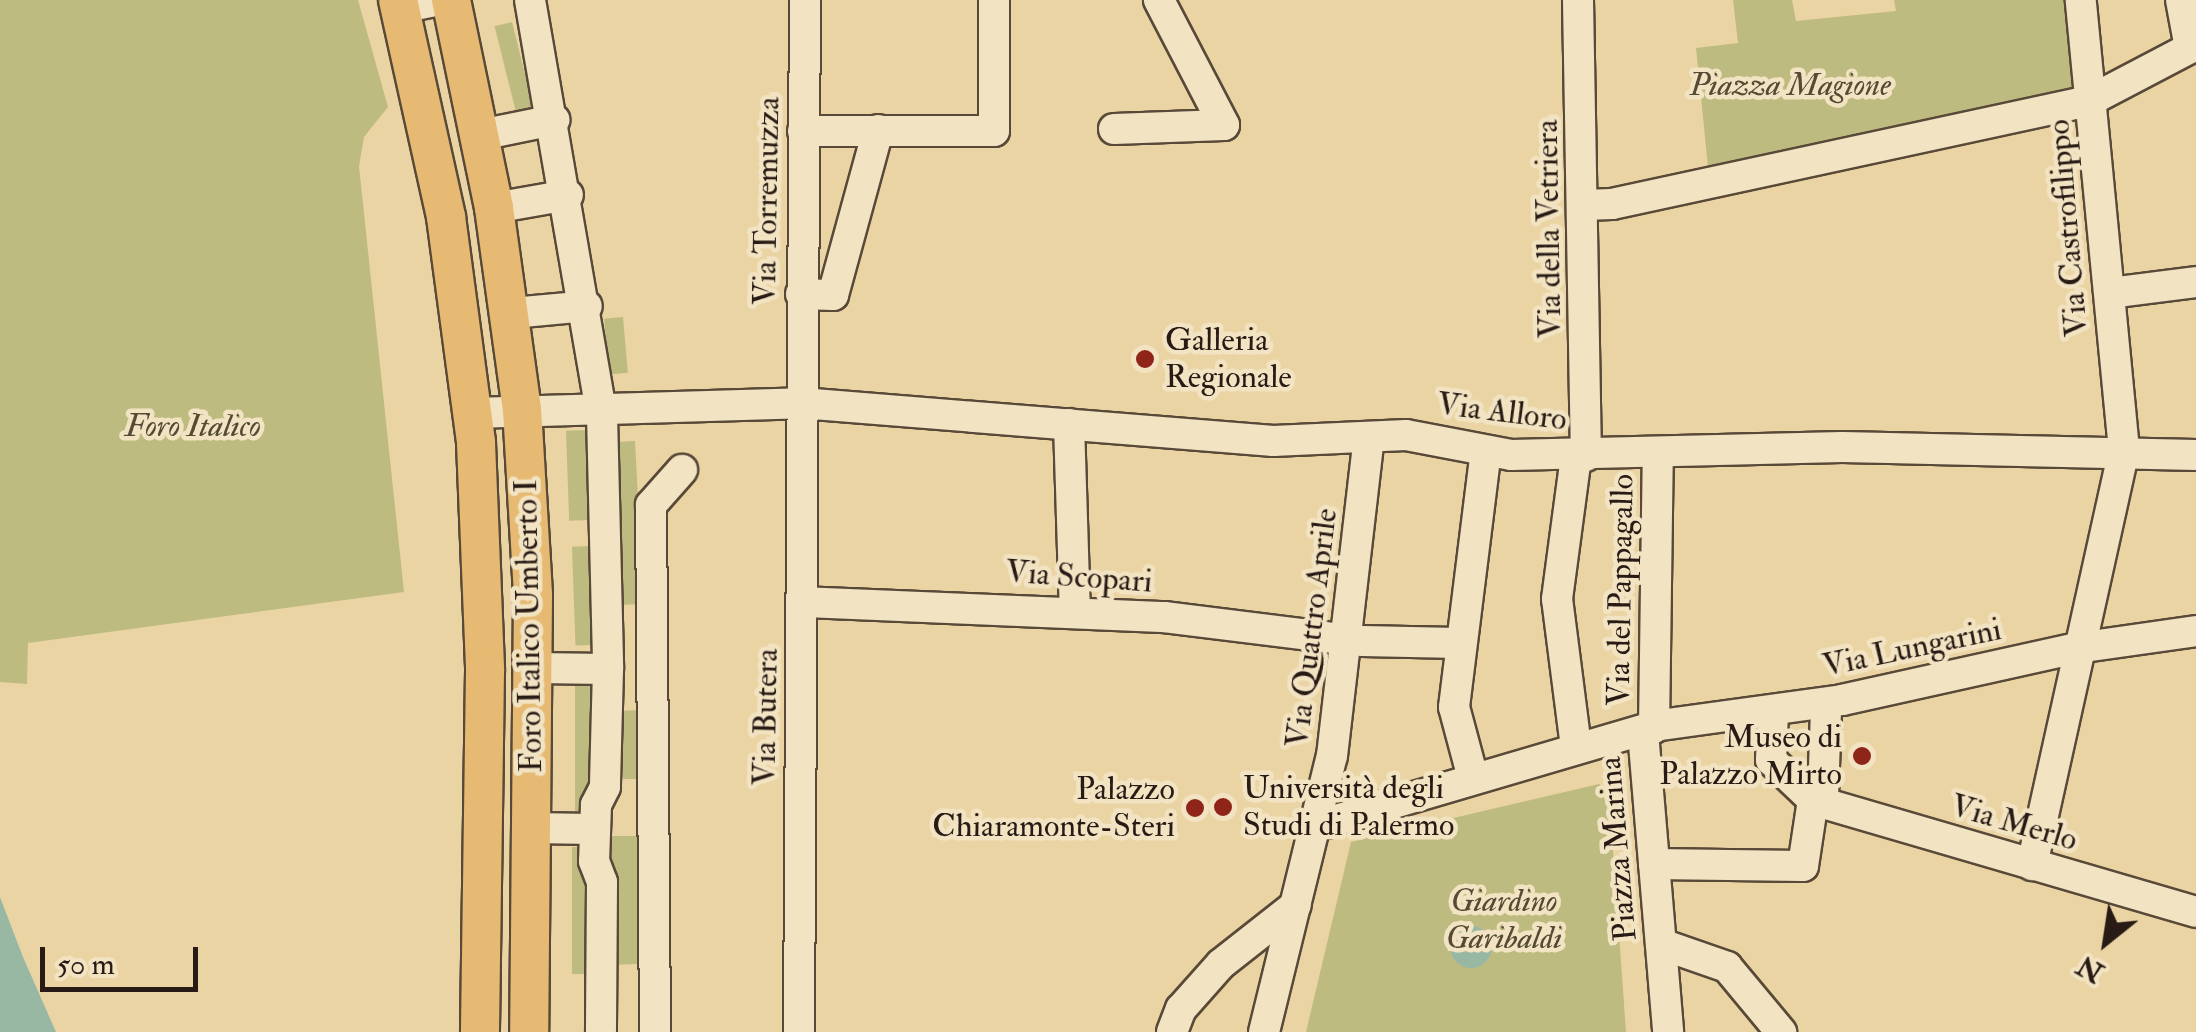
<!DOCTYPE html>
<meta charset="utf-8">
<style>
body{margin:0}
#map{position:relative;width:2196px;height:1032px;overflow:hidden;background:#ebd4a3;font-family:"IM FELL Double Pica",serif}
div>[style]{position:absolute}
.green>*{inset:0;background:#bebb80;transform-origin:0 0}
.water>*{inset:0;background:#98b8a4}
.round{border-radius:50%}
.roads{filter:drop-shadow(2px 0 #594938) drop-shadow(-2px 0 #594938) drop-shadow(0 2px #594938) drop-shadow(0 -2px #594938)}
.minor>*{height:30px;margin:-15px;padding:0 15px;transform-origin:15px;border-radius:15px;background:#f2e3c3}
.major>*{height:38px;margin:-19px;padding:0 19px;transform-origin:19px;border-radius:19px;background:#e6ba72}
.dots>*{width:28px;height:28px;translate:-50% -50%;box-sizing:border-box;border:5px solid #f2e3c3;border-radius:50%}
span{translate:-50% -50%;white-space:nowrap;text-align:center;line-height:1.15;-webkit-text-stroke:9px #f2e3c3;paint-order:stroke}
.park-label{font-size:32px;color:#554b35;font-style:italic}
.street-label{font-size:32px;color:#281b15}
.poi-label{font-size:32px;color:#281b15}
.left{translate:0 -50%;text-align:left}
.right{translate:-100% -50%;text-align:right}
.north{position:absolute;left:2056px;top:892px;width:100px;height:100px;-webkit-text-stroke:8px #f2e3c3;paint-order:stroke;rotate:210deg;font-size:28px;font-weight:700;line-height:40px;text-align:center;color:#281b15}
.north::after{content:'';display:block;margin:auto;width:35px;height:45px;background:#281b15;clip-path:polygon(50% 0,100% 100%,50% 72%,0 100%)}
.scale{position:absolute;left:40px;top:947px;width:158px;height:45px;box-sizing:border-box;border:5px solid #281b15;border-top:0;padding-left:12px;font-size:30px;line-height:35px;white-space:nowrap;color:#281b15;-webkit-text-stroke:8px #f2e3c3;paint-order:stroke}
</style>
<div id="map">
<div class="green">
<div style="clip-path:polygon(0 0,358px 0,388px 107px,364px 137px,359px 166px,404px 592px,28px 643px,27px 684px,0 682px)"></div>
<div style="clip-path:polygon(1733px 0,1792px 0,1796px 21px,1896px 11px,1894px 0,2066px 0,2075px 95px,1708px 167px,1696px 48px,1738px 43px)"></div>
<div style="left:512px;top:22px;width:92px;height:18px;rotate:76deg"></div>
<div style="left:623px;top:317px;width:56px;height:19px;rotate:85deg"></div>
<div style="left:587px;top:430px;width:90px;height:21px;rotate:88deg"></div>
<div style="left:635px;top:441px;width:163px;height:22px;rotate:87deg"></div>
<div style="left:591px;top:546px;width:99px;height:19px;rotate:88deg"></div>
<div style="left:575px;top:682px;width:18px;height:131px"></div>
<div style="clip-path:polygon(641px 710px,641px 779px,623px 779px,619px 711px)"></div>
<div style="clip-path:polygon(1599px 784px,1609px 793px,1626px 1032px,1306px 1032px,1351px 842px)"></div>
<div style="clip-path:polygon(605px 836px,640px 836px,638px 964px,611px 965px)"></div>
<div style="left:572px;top:847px;width:20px;height:127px"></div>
</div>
<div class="water">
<div style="clip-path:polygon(0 897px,23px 957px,56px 1032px,0 1032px)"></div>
<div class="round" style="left:1450px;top:926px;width:42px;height:42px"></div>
</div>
<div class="roads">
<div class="minor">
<div style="left:530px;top:0;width:421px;rotate:80.2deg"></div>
<div style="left:602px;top:415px;width:254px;rotate:88.6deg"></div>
<div style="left:608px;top:669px;width:118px;rotate:91.5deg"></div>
<div style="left:605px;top:787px;width:20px;rotate:117deg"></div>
<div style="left:596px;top:805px;width:56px;rotate:92deg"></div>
<div style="left:594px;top:861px;width:22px;rotate:69deg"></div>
<div style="left:602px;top:882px;width:150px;rotate:90.4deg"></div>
<div style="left:1578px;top:0;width:456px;rotate:89deg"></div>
<div style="left:400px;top:8px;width:41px;rotate:-11.3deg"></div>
<div style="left:1114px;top:129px;width:110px;rotate:-2.1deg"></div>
<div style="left:1224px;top:125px;width:141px;rotate:-117.5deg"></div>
<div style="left:803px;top:131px;width:191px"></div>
<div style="left:994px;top:131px;width:131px;rotate:-90deg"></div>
<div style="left:480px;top:135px;width:76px;rotate:-11.5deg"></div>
<div style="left:1583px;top:205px;width:29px;rotate:-2deg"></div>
<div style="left:1612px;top:204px;width:490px;rotate:-12.2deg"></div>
<div style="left:2091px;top:100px;width:112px;rotate:-27.7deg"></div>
<div style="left:2190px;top:48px;width:49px;rotate:-100.6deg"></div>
<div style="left:494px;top:208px;width:75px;rotate:-10deg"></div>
<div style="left:2110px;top:293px;width:87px;rotate:-7.3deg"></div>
<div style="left:801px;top:294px;width:32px;rotate:2deg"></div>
<div style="left:833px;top:295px;width:171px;rotate:-74.7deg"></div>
<div style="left:512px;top:313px;width:75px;rotate:-5.3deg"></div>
<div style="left:473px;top:413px;width:328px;rotate:-1.7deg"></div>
<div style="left:801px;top:403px;width:474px;rotate:4.6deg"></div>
<div style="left:1273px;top:441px;width:133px;rotate:-2.6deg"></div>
<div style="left:1406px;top:435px;width:107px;rotate:10.8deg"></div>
<div style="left:1511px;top:455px;width:331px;rotate:-1.4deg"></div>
<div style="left:1842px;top:447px;width:354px;rotate:1.3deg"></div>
<div style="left:1069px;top:424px;width:189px;rotate:88.2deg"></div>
<div style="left:803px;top:602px;width:361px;rotate:2.4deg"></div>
<div style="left:1164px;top:617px;width:186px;rotate:7.1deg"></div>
<div style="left:1362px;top:641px;width:96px;rotate:1.2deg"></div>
<div style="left:534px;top:668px;width:74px;rotate:0.8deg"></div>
<div style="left:1654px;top:728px;width:275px;rotate:-89.2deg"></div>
<div style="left:1643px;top:732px;width:301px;rotate:85.2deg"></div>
<div style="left:1576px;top:747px;width:149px;rotate:-97.3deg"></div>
<div style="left:1557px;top:599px;width:143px;rotate:-82.4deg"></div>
<div style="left:1473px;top:778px;width:73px;rotate:-105deg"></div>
<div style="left:1454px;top:707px;width:258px;rotate:-82.9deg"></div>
<div style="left:1823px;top:796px;width:84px;rotate:-88deg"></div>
<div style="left:1813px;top:800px;width:399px;rotate:16.3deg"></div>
<div style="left:1316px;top:826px;width:359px;rotate:-16.4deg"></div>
<div style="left:1660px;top:725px;width:184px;rotate:-7.8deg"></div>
<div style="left:1842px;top:700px;width:241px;rotate:-12.5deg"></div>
<div style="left:2077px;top:648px;width:120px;rotate:-8.1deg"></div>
<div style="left:531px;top:828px;width:63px;rotate:0.9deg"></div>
<div style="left:1654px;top:864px;width:149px;rotate:0.8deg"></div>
<div style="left:1803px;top:866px;width:67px;rotate:-81.4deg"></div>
<div style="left:1813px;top:800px;width:58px;rotate:-136.4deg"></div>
<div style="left:1771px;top:760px;width:48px;rotate:-87.6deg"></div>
<div style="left:2032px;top:865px;width:425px;rotate:-77.5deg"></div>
<div style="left:2124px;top:450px;width:452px;rotate:-95.5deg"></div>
<div style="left:1661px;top:944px;width:70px;rotate:19.2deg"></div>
<div style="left:1727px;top:967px;width:85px;rotate:50.3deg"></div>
<div style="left:655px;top:1032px;width:527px;rotate:-90.43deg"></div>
<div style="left:651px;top:505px;width:47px;rotate:-48.5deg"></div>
<div style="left:799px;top:1032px;width:1032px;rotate:-89.67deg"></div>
<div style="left:1172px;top:1032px;width:25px;rotate:-69deg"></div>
<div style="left:1181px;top:1009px;width:60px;rotate:-48.4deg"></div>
<div style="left:1221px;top:964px;width:95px;rotate:-38.2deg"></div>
<div style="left:1264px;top:1032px;width:284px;rotate:-76.2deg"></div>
<div style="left:1332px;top:756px;width:320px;rotate:-83.4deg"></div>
</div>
<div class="major">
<div style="left:398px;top:0;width:222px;rotate:77.5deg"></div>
<div style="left:446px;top:217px;width:228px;rotate:82.4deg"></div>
<div style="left:476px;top:443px;width:228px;rotate:87.7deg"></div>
<div style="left:485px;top:671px;width:361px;rotate:90.8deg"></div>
<div style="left:451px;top:0;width:212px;rotate:78.3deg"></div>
<div style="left:494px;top:208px;width:203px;rotate:82.1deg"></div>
<div style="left:522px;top:409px;width:186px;rotate:86.6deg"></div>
<div style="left:533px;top:595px;width:437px;rotate:90.5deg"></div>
</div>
</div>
<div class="dots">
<div style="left:1145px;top:359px;background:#8f2418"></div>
<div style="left:1862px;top:756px;background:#8f2418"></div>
<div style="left:1223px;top:807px;background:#8f2418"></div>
<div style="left:1195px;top:808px;background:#8f2418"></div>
</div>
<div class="park-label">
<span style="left:1790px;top:85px">Piazza Magione</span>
<span style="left:193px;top:426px">Foro Italico</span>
<span style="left:1504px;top:920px">Giardino<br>Garibaldi</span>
</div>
<div class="street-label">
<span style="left:767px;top:201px;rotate:-89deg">Via Torremuzza</span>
<span style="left:2068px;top:228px;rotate:-95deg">Via Castrofilippo</span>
<span style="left:1549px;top:229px;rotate:-91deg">Via della Vetriera</span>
<span style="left:1502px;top:412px;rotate:7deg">Via Alloro</span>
<span style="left:1079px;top:577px;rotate:4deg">Via Scopari</span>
<span style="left:1621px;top:590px;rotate:-89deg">Via del Pappagallo</span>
<span style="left:529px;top:626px;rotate:-91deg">Foro Italico Umberto I</span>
<span style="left:1312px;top:628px;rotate:-83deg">Via Quattro Aprile</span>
<span style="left:1912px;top:648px;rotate:-12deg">Via Lungarini</span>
<span style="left:766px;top:717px;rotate:-89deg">Via Butera</span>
<span style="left:2014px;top:823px;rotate:16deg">Via Merlo</span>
<span style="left:1618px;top:849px;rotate:-95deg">Piazza Marina</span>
</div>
<div class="poi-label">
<span class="left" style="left:1165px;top:359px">Galleria<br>Regionale</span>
<span class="right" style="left:1842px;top:756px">Museo di<br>Palazzo Mirto</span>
<span class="left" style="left:1243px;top:807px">Università degli<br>Studi di Palermo</span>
<span class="right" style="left:1175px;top:808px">Palazzo<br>Chiaramonte-Steri</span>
</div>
<div class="north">N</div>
<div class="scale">50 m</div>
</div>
